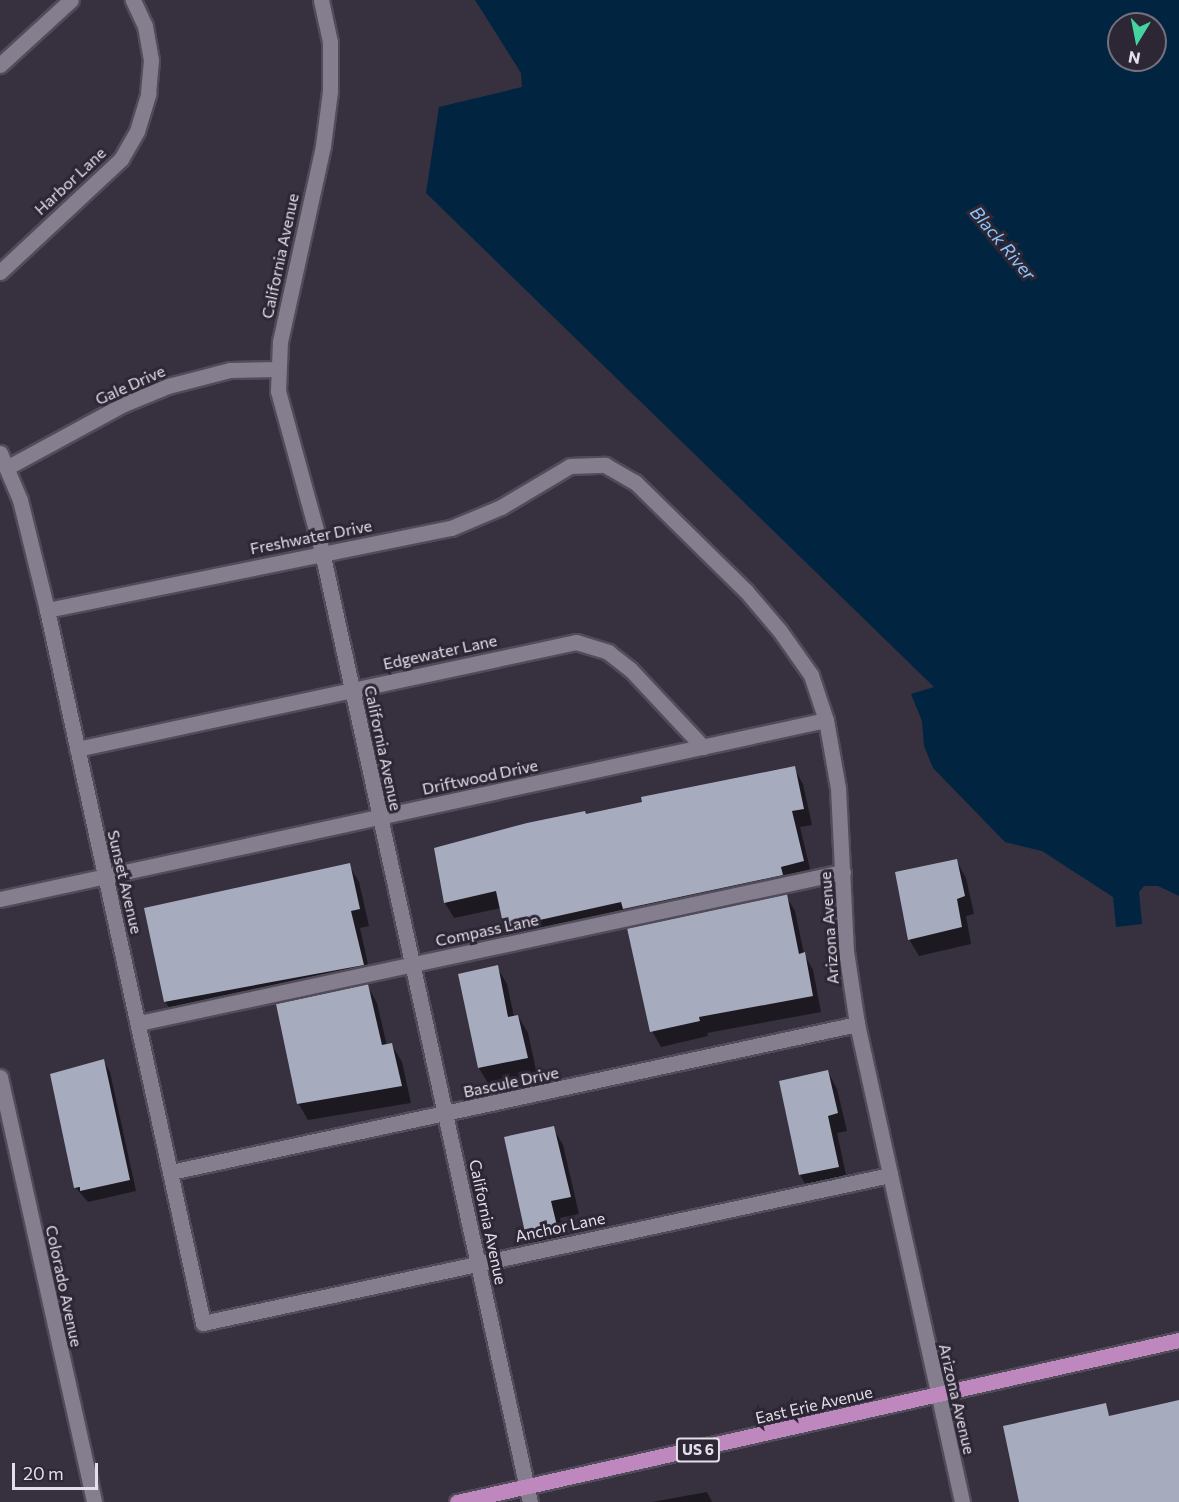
<!DOCTYPE html>
<style>
body{margin:0}
#map{position:relative;width:1179px;height:1502px;overflow:hidden;background:#36303f;font-family:Commissioner,sans-serif}
div>[style]{position:absolute}
.water>*{inset:0;background:#012541}
.shadow>*{inset:0;background:#0007}
.building>*{inset:0;background:#a6abbe}
.roads{filter:drop-shadow(2px 0 #514c59) drop-shadow(-2px 0 #514c59) drop-shadow(0 2px #514c59) drop-shadow(0 -2px #514c59)}
.street>*{height:15px;margin:-7.5px;padding:0 7.5px;transform-origin:7.5px;border-radius:7.5px;background:#847e8f}
.secondary>*{height:15px;margin:-7.5px;padding:0 7.5px;transform-origin:7.5px;border-radius:7.5px;background:#847e8f}
.primary>*{height:15px;margin:-7.5px;padding:0 7.5px;transform-origin:7.5px;border-radius:7.5px;background:#be88be}
span{translate:-50% -50%;white-space:nowrap;text-align:center;line-height:1.15;-webkit-text-stroke:6px #2c2635;paint-order:stroke}
.shield-label span{padding:2px 4px;background:#2c2635;border:2px solid;border-radius:4px;-webkit-text-stroke-width:0}
.shield-label{font-size:15px;color:#e3dfe9;font-weight:700}
.street-label{font-size:16px;color:#e3dfe9}
.water-label{font-size:18px;color:#8cc5fa;font-style:italic}
.north{position:absolute;left:1107px;top:12px;width:60px;height:60px;box-sizing:border-box;background:#2c2635;border:2px solid #75707d;border-radius:50%;rotate:190deg;font-size:16px;font-weight:700;line-height:24px;text-align:center;color:#e3dfe9}
.north::after{content:'';display:block;margin:auto;width:21px;height:27px;background:#45d49f;clip-path:polygon(50% 0,100% 100%,50% 72%,0 100%)}
.scale{position:absolute;left:12px;top:1463px;width:86px;height:27px;box-sizing:border-box;border:3px solid #e3dfe9;border-top:0;padding-left:8px;font-size:18px;line-height:21px;white-space:nowrap;color:#e3dfe9;-webkit-text-stroke:4px #2c2635;paint-order:stroke}
</style>
<div id="map">
<div class="water">
<div style="clip-path:polygon(evenodd,475px 0,1179px 0,1179px 896px,1158px 886px,1144px 886px,1139px 892px,1142px 924px,1116px 927px,1113px 897px,1042px 851px,1005px 842px,933px 768px,924px 746px,922px 721px,911px 694px,934px 687px,426px 193px,439px 107px,522px 87px,521px 73px,475px 0,1119px 24px,1155px 24px,1155px 60px,1119px 60px,1119px 24px)"></div>
</div>
<div class="shadow">
<div style="clip-path:polygon(794px 768px,803px 784px,812px 825px,800px 827px,812px 877px,515px 943px,501px 908px,454px 918px,445px 903px,586px 816px)"></div>
<div style="clip-path:polygon(956px 860px,966px 878px,974px 914px,966px 916px,971px 944px,919px 956px,909px 939px)"></div>
<div style="clip-path:polygon(349px 865px,359px 882px,369px 926px,360px 928px,372px 982px,366px 983px,377px 1003px,387px 1046px,392px 1045px,402px 1062px,411px 1103px,308px 1120px,298px 1103px,280px 996px,175px 1018px,165px 1001px)"></div>
<div style="clip-path:polygon(786px 896px,795px 911px,804px 954px,813px 970px,821px 1012px,707px 1033px,708px 1036px,661px 1047px,652px 1031px)"></div>
<div style="clip-path:polygon(497px 967px,507px 984px,514px 1017px,518px 1016px,528px 1033px,537px 1075px,489px 1085px,479px 1068px)"></div>
<div style="clip-path:polygon(103px 1060px,110px 1072px,136px 1191px,88px 1202px,76px 1188px,51px 1075px)"></div>
<div style="clip-path:polygon(828px 1072px,837px 1089px,847px 1131px,837px 1133px,848px 1184px,810px 1192px,800px 1175px,781px 1082px)"></div>
<div style="clip-path:polygon(553px 1128px,563px 1145px,579px 1214px,560px 1218px,566px 1247px,537px 1253px,527px 1236px)"></div>
<div style="clip-path:polygon(707px 1492px,712px 1502px,652px 1502px)"></div>
</div>
<div class="building">
<div style="clip-path:polygon(795px 766px,804px 809px,792px 811px,804px 861px,781px 867px,783px 875px,623px 909px,621px 902px,504px 928px,496px 891px,444px 903px,434px 848px,527px 823px,585px 811px,586px 814px,642px 802px,641px 797px)"></div>
<div style="clip-path:polygon(957px 859px,965px 896px,957px 899px,962px 927px,908px 940px,895px 872px)"></div>
<div style="clip-path:polygon(350px 863px,360px 909px,351px 911px,364px 965px,164px 1002px,144px 908px)"></div>
<div style="clip-path:polygon(787px 894px,799px 954px,805px 952px,813px 996px,699px 1017px,700px 1021px,650px 1032px,627px 928px)"></div>
<div style="clip-path:polygon(498px 965px,508px 1017px,518px 1015px,528px 1058px,478px 1068px,458px 974px)"></div>
<div style="clip-path:polygon(368px 984px,382px 1045px,392px 1043px,402px 1086px,297px 1104px,276px 1004px)"></div>
<div style="clip-path:polygon(104px 1059px,130px 1180px,80px 1191px,80px 1187px,74px 1188px,50px 1074px)"></div>
<div style="clip-path:polygon(828px 1070px,838px 1113px,828px 1116px,839px 1167px,799px 1175px,779px 1081px)"></div>
<div style="clip-path:polygon(554px 1126px,571px 1197px,551px 1201px,558px 1230px,526px 1237px,504px 1137px)"></div>
<div style="clip-path:polygon(1179px 1400px,1179px 1502px,1019px 1502px,1003px 1426px,1106px 1403px,1109px 1416px)"></div>
</div>
<div class="roads">
<div class="street">
<div style="left:321px;top:0;width:43px;rotate:77.9deg"></div>
<div style="left:330px;top:42px;width:49px;rotate:90deg"></div>
<div style="left:330px;top:91px;width:55px;rotate:97.3deg"></div>
<div style="left:323px;top:146px;width:200px;rotate:102.4deg"></div>
<div style="left:280px;top:341px;width:50px;rotate:92.3deg"></div>
<div style="left:278px;top:391px;width:167px;rotate:74.7deg"></div>
<div style="left:322px;top:552px;width:973px;rotate:77.65deg"></div>
<div style="left:0;top:65px;width:96px;rotate:-42.5deg"></div>
<div style="left:0;top:272px;width:166px;rotate:-43deg"></div>
<div style="left:121px;top:159px;width:32px;rotate:-60deg"></div>
<div style="left:137px;top:131px;width:39px;rotate:-73deg"></div>
<div style="left:148px;top:94px;width:34px;rotate:-85deg"></div>
<div style="left:151px;top:60px;width:35px;rotate:-100deg"></div>
<div style="left:145px;top:26px;width:29px;rotate:-115deg"></div>
<div style="left:0;top:453px;width:51px;rotate:66.9deg"></div>
<div style="left:20px;top:500px;width:113px;rotate:76.2deg"></div>
<div style="left:47px;top:610px;width:730px;rotate:77.66deg"></div>
<div style="left:203px;top:1323px;width:703px;rotate:-12.16deg"></div>
<div style="left:8px;top:467px;width:132px;rotate:-28.5deg"></div>
<div style="left:124px;top:404px;width:48px;rotate:-22.2deg"></div>
<div style="left:168px;top:386px;width:64px;rotate:-14.5deg"></div>
<div style="left:230px;top:370px;width:47px;rotate:-1.2deg"></div>
<div style="left:47px;top:610px;width:412px;rotate:-11.5deg"></div>
<div style="left:451px;top:528px;width:54px;rotate:-22.8deg"></div>
<div style="left:501px;top:507px;width:80px;rotate:-30.7deg"></div>
<div style="left:570px;top:466px;width:35px;rotate:-2deg"></div>
<div style="left:605px;top:465px;width:34px;rotate:30deg"></div>
<div style="left:635px;top:482px;width:156px;rotate:44.5deg"></div>
<div style="left:746px;top:591px;width:52px;rotate:49.6deg"></div>
<div style="left:780px;top:631px;width:54px;rotate:54.8deg"></div>
<div style="left:811px;top:675px;width:47px;rotate:71.6deg"></div>
<div style="left:826px;top:720px;width:69px;rotate:80deg"></div>
<div style="left:838px;top:788px;width:163px;rotate:87.2deg"></div>
<div style="left:846px;top:951px;width:74px;rotate:81.4deg"></div>
<div style="left:857px;top:1024px;width:489px;rotate:77.6deg"></div>
<div style="left:77px;top:749px;width:510px;rotate:-12.1deg"></div>
<div style="left:576px;top:642px;width:34px;rotate:17deg"></div>
<div style="left:608px;top:652px;width:28px;rotate:38deg"></div>
<div style="left:630px;top:669px;width:107px;rotate:46.9deg"></div>
<div style="left:0;top:899px;width:845px;rotate:-12.23deg"></div>
<div style="left:139px;top:1023px;width:720px;rotate:-12.11deg"></div>
<div style="left:171px;top:1172px;width:702px;rotate:-12.17deg"></div>
</div>
<div class="secondary">
<div style="left:0;top:1077px;width:435px;rotate:77.5deg"></div>
</div>
<div class="primary">
<div style="left:457px;top:1502px;width:740px;rotate:-12.65deg"></div>
</div>
</div>
<div class="shield-label">
<span style="left:698px;top:1450px">US 6</span>
</div>
<div class="street-label">
<span style="left:70px;top:181px;rotate:-43deg">Harbor Lane</span>
<span style="left:280px;top:256px;rotate:-78deg">California Avenue</span>
<span style="left:130px;top:385px;rotate:-24deg">Gale Drive</span>
<span style="left:311px;top:537px;rotate:-11deg">Freshwater Drive</span>
<span style="left:440px;top:652px;rotate:-12deg">Edgewater Lane</span>
<span style="left:383px;top:748px;rotate:78deg">California Avenue</span>
<span style="left:480px;top:777px;rotate:-12deg">Driftwood Drive</span>
<span style="left:125px;top:882px;rotate:77deg">Sunset Avenue</span>
<span style="left:829px;top:928px;rotate:-94deg">Arizona Avenue</span>
<span style="left:487px;top:930px;rotate:-12deg">Compass Lane</span>
<span style="left:511px;top:1082px;rotate:-12deg">Bascule Drive</span>
<span style="left:488px;top:1222px;rotate:78deg">California Avenue</span>
<span style="left:560px;top:1227px;rotate:-12deg">Anchor Lane</span>
<span style="left:64px;top:1286px;rotate:78deg">Colorado Avenue</span>
<span style="left:957px;top:1399px;rotate:77deg">Arizona Avenue</span>
<span style="left:814px;top:1405px;rotate:-13deg">East Erie Avenue</span>
</div>
<div class="water-label">
<span style="left:1003px;top:243px;rotate:50deg">Black River</span>
</div>
<div class="north">N</div>
<div class="scale">20 m</div>
</div>
